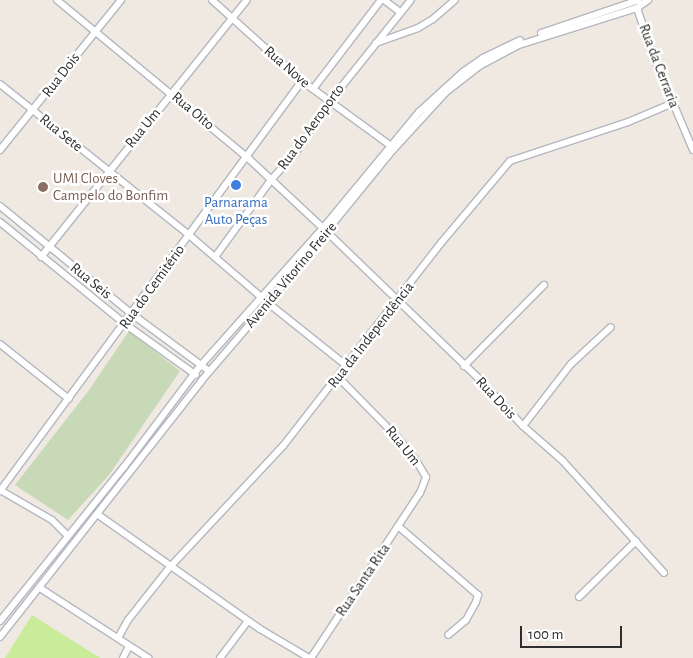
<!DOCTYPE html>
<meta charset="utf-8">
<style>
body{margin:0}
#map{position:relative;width:693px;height:658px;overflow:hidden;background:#efe9e1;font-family:"Alegreya Sans",sans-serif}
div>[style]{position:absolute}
.cemetery>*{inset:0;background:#c8d9b8}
.pitch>*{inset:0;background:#c9ec9a}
.roads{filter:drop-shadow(1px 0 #b4b7c1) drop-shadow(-1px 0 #b4b7c1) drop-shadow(0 1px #b4b7c1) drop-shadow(0 -1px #b4b7c1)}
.minor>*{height:6px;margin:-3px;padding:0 3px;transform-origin:3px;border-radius:3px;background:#fff}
.dots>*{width:14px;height:14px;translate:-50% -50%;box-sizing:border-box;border:2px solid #fff;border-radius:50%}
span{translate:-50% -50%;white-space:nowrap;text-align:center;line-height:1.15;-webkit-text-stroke:5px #fff;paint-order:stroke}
.street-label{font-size:15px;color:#2e2e2e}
.education-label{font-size:15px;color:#785e54}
.left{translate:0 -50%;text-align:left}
.shop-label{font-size:15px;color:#366cbe}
.scale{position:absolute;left:520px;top:626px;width:102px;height:22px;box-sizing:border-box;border:2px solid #2e2e2e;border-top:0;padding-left:6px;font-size:15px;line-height:18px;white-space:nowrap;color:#2e2e2e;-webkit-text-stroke:4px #fff;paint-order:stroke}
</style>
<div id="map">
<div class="cemetery">
<div style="clip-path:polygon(129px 331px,180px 371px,109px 475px,68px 520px,15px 485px,89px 390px)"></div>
</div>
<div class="pitch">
<div style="clip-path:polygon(32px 615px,100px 658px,5px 658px)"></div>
</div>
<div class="roads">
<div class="minor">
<div style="left:57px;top:0;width:248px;rotate:39.6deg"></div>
<div style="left:248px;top:158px;width:108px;rotate:43.1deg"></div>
<div style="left:327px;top:232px;width:209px;rotate:44deg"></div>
<div style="left:477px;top:377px;width:67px;rotate:46.8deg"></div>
<div style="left:523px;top:426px;width:52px;rotate:41.1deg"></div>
<div style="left:562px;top:460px;width:152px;rotate:47.9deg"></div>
<div style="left:212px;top:0;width:121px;rotate:42deg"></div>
<div style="left:302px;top:81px;width:110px;rotate:36.1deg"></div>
<div style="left:384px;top:0;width:21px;rotate:37deg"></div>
<div style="left:637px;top:8px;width:53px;rotate:71.2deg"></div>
<div style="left:654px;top:58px;width:100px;rotate:67deg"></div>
<div style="left:541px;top:33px;width:103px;rotate:-18.6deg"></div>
<div style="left:376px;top:43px;width:45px;rotate:-19.7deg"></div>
<div style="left:418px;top:28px;width:17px;rotate:-31deg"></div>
<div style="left:433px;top:19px;width:29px;rotate:-41deg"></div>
<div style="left:0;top:84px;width:242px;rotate:38.6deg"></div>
<div style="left:189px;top:235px;width:104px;rotate:40.7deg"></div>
<div style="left:268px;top:303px;width:101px;rotate:38.6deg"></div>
<div style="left:313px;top:89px;width:112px;rotate:-52.6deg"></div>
<div style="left:0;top:150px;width:193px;rotate:-51.1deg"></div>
<div style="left:0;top:206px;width:171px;rotate:39.3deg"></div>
<div style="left:132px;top:314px;width:96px;rotate:36.5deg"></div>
<div style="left:0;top:222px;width:161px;rotate:39.2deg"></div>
<div style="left:125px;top:324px;width:87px;rotate:35.7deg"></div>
<div style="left:41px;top:257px;width:329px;rotate:-51.3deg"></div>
<div style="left:215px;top:257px;width:95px;rotate:-54deg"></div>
<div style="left:271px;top:180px;width:38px;rotate:-48deg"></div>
<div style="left:296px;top:152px;width:61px;rotate:-56.3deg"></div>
<div style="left:330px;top:101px;width:129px;rotate:-51.3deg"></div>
<div style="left:0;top:344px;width:88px;rotate:38.6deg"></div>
<div style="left:464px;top:366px;width:114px;rotate:-45.4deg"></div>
<div style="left:523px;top:426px;width:78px;rotate:-52.3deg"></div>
<div style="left:571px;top:364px;width:54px;rotate:-42.8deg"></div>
<div style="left:0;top:490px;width:60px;rotate:30deg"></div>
<div style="left:52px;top:520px;width:21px;rotate:45deg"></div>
<div style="left:0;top:491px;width:509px;rotate:-53.63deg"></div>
<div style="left:97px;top:514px;width:199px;rotate:35.2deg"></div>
<div style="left:260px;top:629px;width:57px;rotate:30.6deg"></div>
<div style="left:398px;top:526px;width:106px;rotate:40.8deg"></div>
<div style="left:478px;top:595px;width:7px;rotate:106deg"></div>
<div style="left:476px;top:602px;width:21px;rotate:119deg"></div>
<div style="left:466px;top:620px;width:23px;rotate:140deg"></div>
<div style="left:40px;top:588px;width:129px;rotate:32.9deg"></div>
<div style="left:579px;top:597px;width:80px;rotate:-44.5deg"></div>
<div style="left:0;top:621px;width:198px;rotate:-51.2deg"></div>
<div style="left:124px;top:467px;width:128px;rotate:-53deg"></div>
<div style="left:201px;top:365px;width:183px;rotate:-48.3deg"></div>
<div style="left:323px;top:228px;width:151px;rotate:-50.4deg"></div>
<div style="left:419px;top:112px;width:59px;rotate:-42.3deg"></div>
<div style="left:463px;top:72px;width:24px;rotate:-35deg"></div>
<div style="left:483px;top:58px;width:41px;rotate:-25.9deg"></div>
<div style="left:0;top:637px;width:327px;rotate:-51.8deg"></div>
<div style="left:202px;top:380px;width:101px;rotate:-49.4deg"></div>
<div style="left:268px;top:303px;width:198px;rotate:-50.8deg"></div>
<div style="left:393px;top:150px;width:77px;rotate:-47.6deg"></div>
<div style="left:445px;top:93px;width:46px;rotate:-37.9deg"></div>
<div style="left:481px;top:65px;width:43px;rotate:-27.8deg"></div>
<div style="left:519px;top:45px;width:124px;rotate:-17.4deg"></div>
<div style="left:637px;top:8px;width:14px;rotate:-36deg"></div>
<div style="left:118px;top:638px;width:21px;rotate:-61deg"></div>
<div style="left:128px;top:620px;width:68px;rotate:-51.6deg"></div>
<div style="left:170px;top:567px;width:166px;rotate:-47deg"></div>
<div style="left:283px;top:446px;width:257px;rotate:-52.1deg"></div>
<div style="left:441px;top:243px;width:107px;rotate:-49.9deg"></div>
<div style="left:510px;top:161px;width:124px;rotate:-18.3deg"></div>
<div style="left:628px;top:122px;width:49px;rotate:-22.9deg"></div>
<div style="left:123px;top:658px;width:13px;rotate:-63deg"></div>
<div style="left:220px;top:658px;width:46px;rotate:-52.9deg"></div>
<div style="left:311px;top:658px;width:198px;rotate:-56.6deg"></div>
<div style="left:420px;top:493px;width:17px;rotate:-69deg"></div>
<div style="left:426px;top:477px;width:21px;rotate:-121deg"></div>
<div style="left:415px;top:459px;width:28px;rotate:-129deg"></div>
<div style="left:397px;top:437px;width:84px;rotate:-134.5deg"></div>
</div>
</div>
<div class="dots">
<div style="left:236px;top:185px;background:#3f7fe0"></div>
<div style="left:43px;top:187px;background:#8d6e63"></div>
</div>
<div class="street-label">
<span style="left:659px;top:66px;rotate:69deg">Rua da Cerraria</span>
<span style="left:287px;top:67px;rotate:41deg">Rua Nove</span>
<span style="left:61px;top:75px;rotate:-52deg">Rua Dois</span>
<span style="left:193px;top:111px;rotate:40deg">Rua Oito</span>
<span style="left:311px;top:127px;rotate:-54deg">Rua do Aeroporto</span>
<span style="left:143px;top:128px;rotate:-51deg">Rua Um</span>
<span style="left:61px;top:133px;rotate:39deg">Rua Sete</span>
<span style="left:291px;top:275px;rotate:-50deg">Avenida Vitorino Freire</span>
<span style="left:91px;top:281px;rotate:39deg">Rua Seis</span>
<span style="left:152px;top:287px;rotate:-54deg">Rua do Cemitério</span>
<span style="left:371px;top:335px;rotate:-52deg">Rua da Independência</span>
<span style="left:496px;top:398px;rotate:47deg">Rua Dois</span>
<span style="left:403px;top:446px;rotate:51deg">Rua Um</span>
<span style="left:363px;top:580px;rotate:-56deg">Rua Santa Rita</span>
</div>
<div class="education-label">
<span class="left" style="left:53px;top:187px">UMI Cloves<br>Campelo do Bonfim</span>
</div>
<div class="shop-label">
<span style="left:236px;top:211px">Parnarama<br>Auto Peças</span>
</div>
<div class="scale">100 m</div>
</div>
